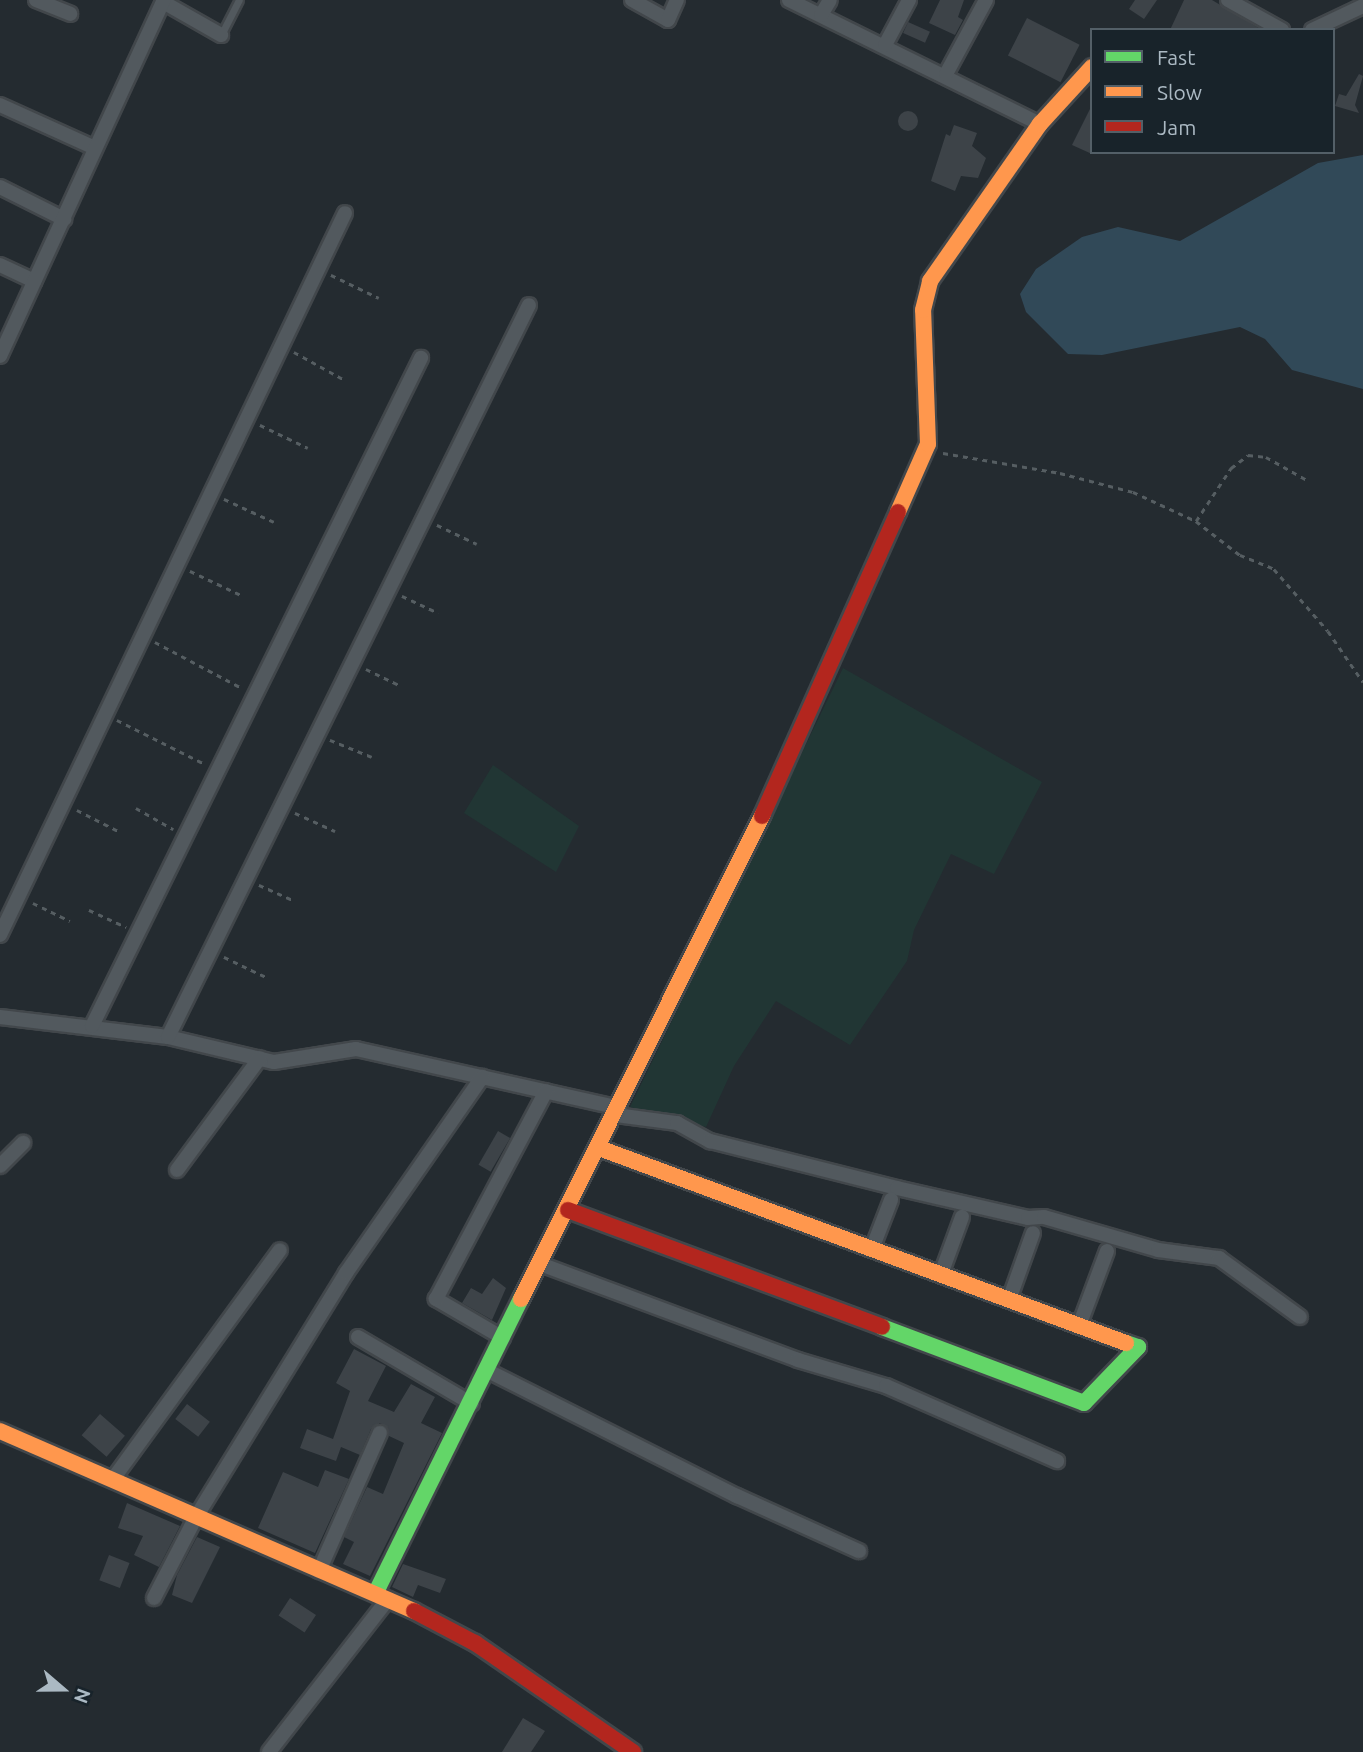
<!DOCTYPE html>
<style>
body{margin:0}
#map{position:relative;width:1363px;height:1752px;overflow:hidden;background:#242b30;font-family:Ubuntu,sans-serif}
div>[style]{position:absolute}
.green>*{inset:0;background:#213634}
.water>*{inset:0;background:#314958}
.building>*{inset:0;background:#3d4348;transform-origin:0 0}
.round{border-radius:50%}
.path>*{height:2.5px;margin-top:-1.25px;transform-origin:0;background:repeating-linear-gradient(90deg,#565e62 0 5px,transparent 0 10px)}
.roads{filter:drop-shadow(2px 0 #42474b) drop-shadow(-2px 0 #42474b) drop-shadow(0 2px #42474b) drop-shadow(0 -2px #42474b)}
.lane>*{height:7px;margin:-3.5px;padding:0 3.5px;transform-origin:3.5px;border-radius:3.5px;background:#52595e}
.street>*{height:14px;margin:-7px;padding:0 7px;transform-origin:7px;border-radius:7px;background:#52595e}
.fast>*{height:16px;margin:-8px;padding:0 8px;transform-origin:8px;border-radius:8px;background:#63d668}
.slow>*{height:16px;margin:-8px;padding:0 8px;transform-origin:8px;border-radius:8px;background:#ff974d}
.jam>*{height:16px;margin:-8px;padding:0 8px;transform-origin:8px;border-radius:8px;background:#b3261e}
span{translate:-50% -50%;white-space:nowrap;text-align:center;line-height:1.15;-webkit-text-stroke:6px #18232a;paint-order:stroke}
.legend{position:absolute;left:1090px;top:28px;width:245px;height:126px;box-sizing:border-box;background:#18232a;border:2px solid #535f67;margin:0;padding:9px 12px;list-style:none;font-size:21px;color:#abb9c3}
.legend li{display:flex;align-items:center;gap:14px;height:35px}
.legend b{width:35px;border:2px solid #535f67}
.north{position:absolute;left:28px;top:1654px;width:70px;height:70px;-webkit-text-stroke:5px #18232a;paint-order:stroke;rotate:110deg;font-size:19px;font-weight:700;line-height:28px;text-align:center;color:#abb9c3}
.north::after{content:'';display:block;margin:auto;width:24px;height:32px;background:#abb9c3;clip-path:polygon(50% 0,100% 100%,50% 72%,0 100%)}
</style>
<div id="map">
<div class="green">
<div style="clip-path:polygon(843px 668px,1042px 782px,994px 874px,951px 854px,914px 930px,907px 961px,850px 1045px,776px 1001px,734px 1066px,706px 1127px,630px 1107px)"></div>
<div style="clip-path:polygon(493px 765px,579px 826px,556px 872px,464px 813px)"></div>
</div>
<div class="water">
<div style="clip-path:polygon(1363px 155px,1363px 389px,1292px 370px,1265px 339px,1240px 327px,1102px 355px,1068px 354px,1026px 312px,1020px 294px,1036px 269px,1082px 237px,1118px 227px,1180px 241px,1318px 163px)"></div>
</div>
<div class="building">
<div style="clip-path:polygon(940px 0,964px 0,958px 17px,963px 20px,955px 35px,929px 23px)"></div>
<div style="clip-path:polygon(1135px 0,1157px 0,1144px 19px,1129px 9px)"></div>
<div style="clip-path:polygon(1184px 0,1212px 0,1262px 30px,1170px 30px)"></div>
<div style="left:1027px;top:18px;width:59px;height:42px;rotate:27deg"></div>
<div style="left:908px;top:22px;width:24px;height:12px;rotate:24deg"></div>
<div style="clip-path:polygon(1359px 74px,1363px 76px,1355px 105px,1359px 113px,1335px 106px,1339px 94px,1346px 96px)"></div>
<div style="clip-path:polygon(1092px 105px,1092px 154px,1072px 145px)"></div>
<div class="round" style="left:898px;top:111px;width:20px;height:20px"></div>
<div style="clip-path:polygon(954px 125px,977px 133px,972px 146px,986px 158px,978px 178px,961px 176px,955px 191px,931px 181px,946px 134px,950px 136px)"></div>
<div style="left:498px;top:1131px;width:14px;height:39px;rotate:30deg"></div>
<div style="clip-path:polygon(493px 1278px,506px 1288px,492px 1320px,462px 1303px,471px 1288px,482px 1294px)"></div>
<div style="clip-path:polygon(354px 1349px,386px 1366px,368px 1401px,394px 1412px,411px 1384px,435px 1397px,421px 1423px,442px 1433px,370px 1576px,343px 1564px,354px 1542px,344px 1537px,367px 1487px,383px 1494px,404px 1443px,389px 1436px,388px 1428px,380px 1423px,371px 1429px,360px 1455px,341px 1447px,336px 1461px,300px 1448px,307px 1429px,333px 1439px,350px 1391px,336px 1383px)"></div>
<div style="left:187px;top:1404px;width:29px;height:19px;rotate:38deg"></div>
<div style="left:100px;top:1414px;width:33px;height:28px;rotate:41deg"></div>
<div style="clip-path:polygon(325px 1470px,349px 1479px,315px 1553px,258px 1528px,283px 1472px,318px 1487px)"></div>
<div style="clip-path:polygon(127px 1503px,180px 1526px,159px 1567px,134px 1555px,143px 1536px,118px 1528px)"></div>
<div style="clip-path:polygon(197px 1537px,220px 1547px,192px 1603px,172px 1595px,177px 1575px)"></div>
<div style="left:109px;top:1555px;width:22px;height:27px;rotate:21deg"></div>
<div style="clip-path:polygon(403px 1564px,446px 1579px,440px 1593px,418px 1585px,413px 1597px,392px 1587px)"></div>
<div style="left:290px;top:1598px;width:31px;height:21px;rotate:33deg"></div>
<div style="clip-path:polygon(523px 1718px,545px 1731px,531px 1752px,502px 1752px)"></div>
</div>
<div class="path">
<div style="left:331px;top:275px;width:53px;rotate:25.6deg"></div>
<div style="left:294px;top:352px;width:56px;rotate:28.9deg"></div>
<div style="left:260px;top:425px;width:53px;rotate:25.6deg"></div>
<div style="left:943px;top:453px;width:119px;rotate:9.7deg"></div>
<div style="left:1060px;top:473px;width:75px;rotate:14.6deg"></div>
<div style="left:1133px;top:492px;width:69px;rotate:24.7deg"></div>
<div style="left:1196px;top:521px;width:56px;rotate:37.7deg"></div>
<div style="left:1240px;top:555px;width:37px;rotate:22deg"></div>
<div style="left:1274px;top:569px;width:82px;rotate:48.9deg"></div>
<div style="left:1328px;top:631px;width:62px;rotate:55.5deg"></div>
<div style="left:224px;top:499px;width:55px;rotate:24.7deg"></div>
<div style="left:1196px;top:521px;width:64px;rotate:-56.6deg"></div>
<div style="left:1231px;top:468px;width:21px;rotate:-37deg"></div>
<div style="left:1248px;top:455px;width:18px;rotate:6deg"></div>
<div style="left:1266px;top:457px;width:47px;rotate:29.3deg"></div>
<div style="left:437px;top:525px;width:44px;rotate:25.4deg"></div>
<div style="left:190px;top:571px;width:59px;rotate:25.3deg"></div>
<div style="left:402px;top:596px;width:40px;rotate:25deg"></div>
<div style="left:155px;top:642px;width:98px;rotate:27.9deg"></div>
<div style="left:366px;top:669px;width:37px;rotate:26deg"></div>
<div style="left:117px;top:720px;width:98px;rotate:26.6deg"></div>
<div style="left:330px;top:740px;width:45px;rotate:22deg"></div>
<div style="left:136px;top:808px;width:43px;rotate:29.6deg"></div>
<div style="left:77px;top:810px;width:46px;rotate:27.1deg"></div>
<div style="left:295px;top:813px;width:44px;rotate:24.2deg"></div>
<div style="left:259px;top:885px;width:36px;rotate:24deg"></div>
<div style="left:33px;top:903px;width:41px;rotate:25.9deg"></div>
<div style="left:89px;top:910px;width:41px;rotate:24.7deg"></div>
<div style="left:224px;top:957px;width:47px;rotate:25.5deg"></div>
</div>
<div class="roads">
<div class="lane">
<div style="left:221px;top:35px;width:39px;rotate:-63deg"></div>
</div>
<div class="street">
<div style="left:36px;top:0;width:37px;rotate:22deg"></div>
<div style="left:632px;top:0;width:41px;rotate:29.1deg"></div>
<div style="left:668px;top:20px;width:22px;rotate:-66deg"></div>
<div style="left:789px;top:0;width:280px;rotate:26.3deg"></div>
<div style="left:1228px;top:0;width:62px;rotate:29.1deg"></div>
<div style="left:163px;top:2px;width:67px;rotate:29.6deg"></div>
<div style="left:821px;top:15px;width:17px;rotate:-59deg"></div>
<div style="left:1312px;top:30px;width:56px;rotate:-25.2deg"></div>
<div style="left:885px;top:45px;width:51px;rotate:-61.9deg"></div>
<div style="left:946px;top:74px;width:84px;rotate:-61.6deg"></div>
<div style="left:0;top:105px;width:104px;rotate:24.4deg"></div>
<div style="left:0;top:187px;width:72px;rotate:26.6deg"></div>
<div style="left:0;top:265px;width:38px;rotate:25deg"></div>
<div style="left:0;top:356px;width:392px;rotate:-65.3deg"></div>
<div style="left:0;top:935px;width:800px;rotate:-64.46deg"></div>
<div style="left:0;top:1017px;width:169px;rotate:6.8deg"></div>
<div style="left:168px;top:1037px;width:109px;rotate:13.3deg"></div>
<div style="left:274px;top:1062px;width:83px;rotate:-9deg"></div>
<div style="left:356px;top:1049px;width:270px;rotate:12.6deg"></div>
<div style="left:92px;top:1026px;width:745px;rotate:-63.78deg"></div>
<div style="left:168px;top:1037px;width:816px;rotate:-63.75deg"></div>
<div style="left:616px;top:1115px;width:62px;rotate:7.5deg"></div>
<div style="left:677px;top:1123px;width:38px;rotate:29deg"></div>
<div style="left:710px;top:1141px;width:193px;rotate:14.1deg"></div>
<div style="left:897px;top:1188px;width:134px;rotate:12.9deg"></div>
<div style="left:1028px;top:1218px;width:16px;rotate:-4deg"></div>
<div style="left:1044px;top:1217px;width:119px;rotate:16.1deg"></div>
<div style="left:1158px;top:1250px;width:62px;rotate:7.5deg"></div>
<div style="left:1219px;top:1258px;width:100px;rotate:36.1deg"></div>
<div style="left:0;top:1166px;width:33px;rotate:-45deg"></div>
<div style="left:177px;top:1170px;width:139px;rotate:-53.5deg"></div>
<div style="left:872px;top:1249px;width:53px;rotate:-68.8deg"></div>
<div style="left:540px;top:1264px;width:275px;rotate:20.4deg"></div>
<div style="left:798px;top:1360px;width:92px;rotate:16.5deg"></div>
<div style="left:886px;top:1386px;width:187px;rotate:23.7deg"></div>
<div style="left:941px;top:1274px;width:61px;rotate:-69.8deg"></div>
<div style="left:1009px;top:1300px;width:71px;rotate:-70.3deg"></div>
<div style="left:1079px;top:1326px;width:80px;rotate:-69.5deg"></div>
<div style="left:358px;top:1337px;width:132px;rotate:30.4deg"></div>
<div style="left:503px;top:1338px;width:78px;rotate:-149.8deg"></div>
<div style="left:436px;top:1299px;width:235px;rotate:-62.1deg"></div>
<div style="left:488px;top:1371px;width:279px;rotate:26.7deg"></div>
<div style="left:737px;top:1496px;width:134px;rotate:24.3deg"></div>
<div style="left:113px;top:1479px;width:283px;rotate:-53.9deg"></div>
<div style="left:319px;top:1571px;width:151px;rotate:-66.2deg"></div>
<div style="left:154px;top:1598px;width:91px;rotate:-62.6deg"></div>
<div style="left:196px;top:1517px;width:286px;rotate:-58.4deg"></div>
<div style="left:346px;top:1273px;width:239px;rotate:-55.2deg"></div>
<div style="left:269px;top:1752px;width:194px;rotate:-52.1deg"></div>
</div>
<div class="fast">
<div style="left:882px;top:1327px;width:216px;rotate:20.6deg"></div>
<div style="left:1084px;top:1403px;width:78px;rotate:-46deg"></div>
<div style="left:1138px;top:1347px;width:13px;rotate:-162deg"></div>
<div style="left:376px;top:1592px;width:327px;rotate:-63.7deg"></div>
</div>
<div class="slow">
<div style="left:898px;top:512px;width:74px;rotate:-66.2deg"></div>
<div style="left:928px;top:444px;width:134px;rotate:-92.1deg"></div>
<div style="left:923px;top:310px;width:30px;rotate:-76deg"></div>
<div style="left:930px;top:281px;width:192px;rotate:-55deg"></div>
<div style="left:1040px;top:124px;width:77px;rotate:-47.6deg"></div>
<div style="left:599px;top:1148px;width:562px;rotate:20.31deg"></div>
<div style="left:521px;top:1299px;width:540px;rotate:-63.48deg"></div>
<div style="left:0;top:1431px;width:451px;rotate:23.5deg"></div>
</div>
<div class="jam">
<div style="left:762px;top:816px;width:333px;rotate:-65.9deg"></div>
<div style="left:568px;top:1210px;width:335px;rotate:20.4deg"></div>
<div style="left:414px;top:1611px;width:69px;rotate:27.7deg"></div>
<div style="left:475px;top:1643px;width:192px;rotate:34.6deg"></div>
</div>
</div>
<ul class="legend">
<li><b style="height:9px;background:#63d668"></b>Fast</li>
<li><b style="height:9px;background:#ff974d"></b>Slow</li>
<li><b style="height:9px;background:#b3261e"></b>Jam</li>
</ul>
<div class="north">N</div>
</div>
